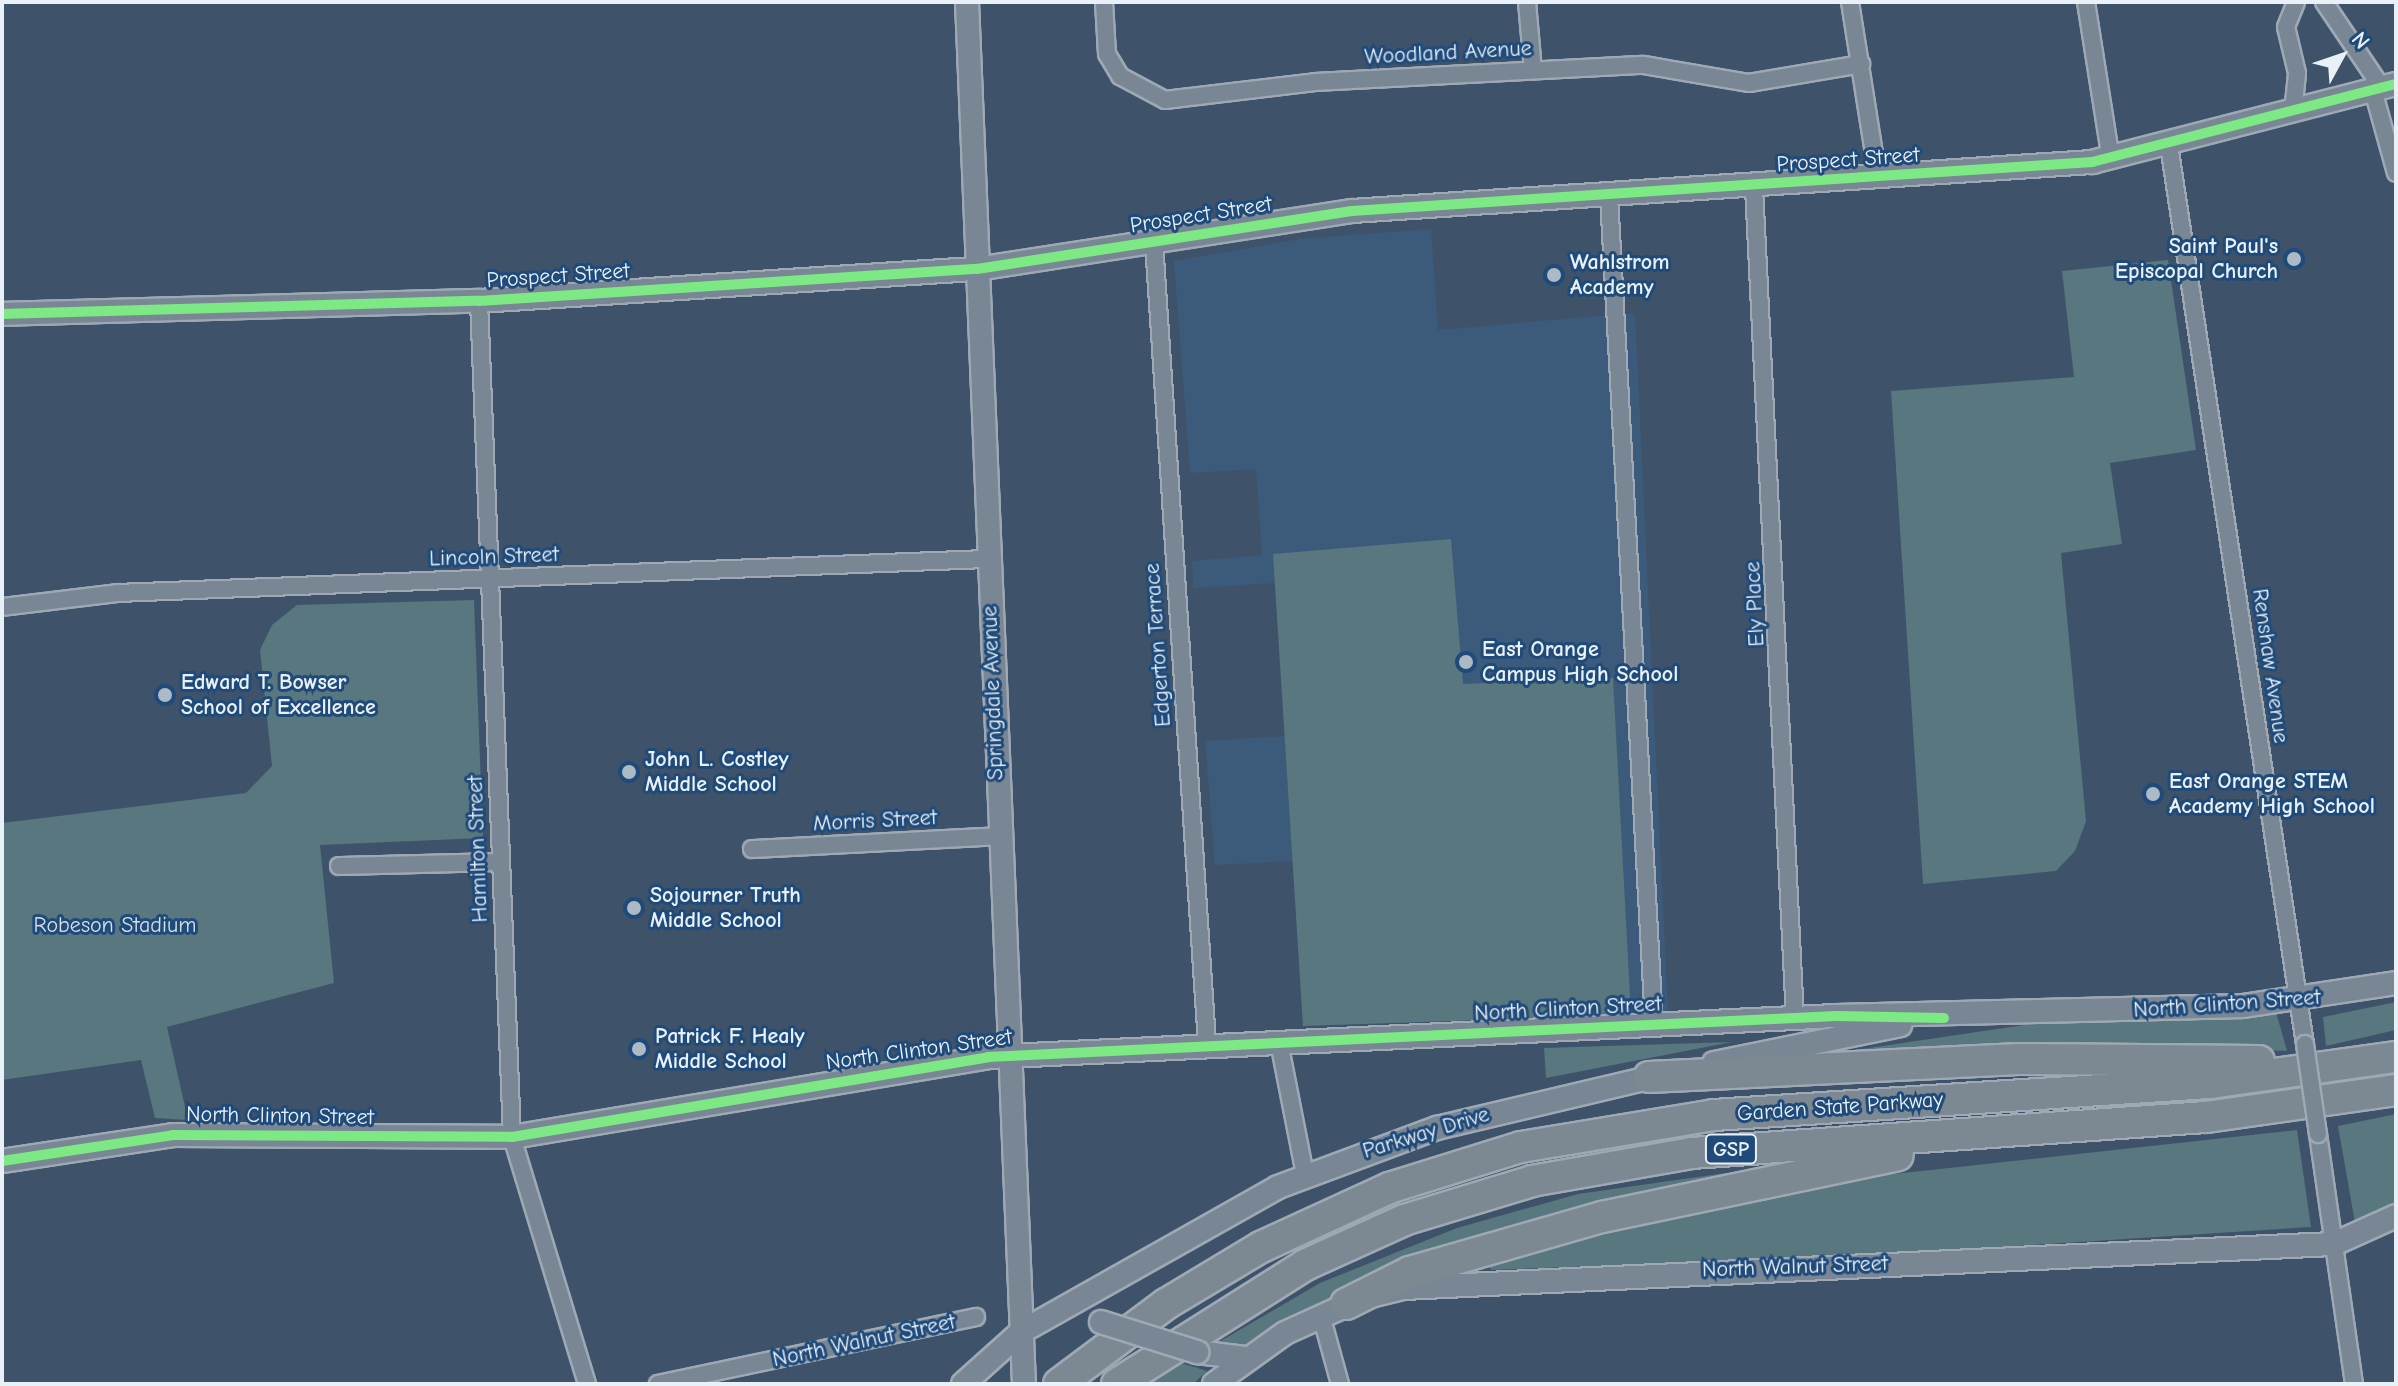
<!DOCTYPE html>
<style>
body{margin:0}
#map{position:relative;width:2398px;height:1386px;overflow:hidden;background:#3e536a;font-family:"Comic Neue",sans-serif}
div>[style]{position:absolute}
.built>*{inset:0;background:#3c5b7b}
.green>*{inset:0;background:#58777e}
.roads{filter:drop-shadow(2px 0 #9ea9b5) drop-shadow(-2px 0 #9ea9b5) drop-shadow(0 2px #9ea9b5) drop-shadow(0 -2px #9ea9b5)}
.street>*{height:16px;margin:-8px;padding:0 8px;transform-origin:8px;border-radius:8px;background:#798694}
.secondary>*{height:22px;margin:-11px;padding:0 11px;transform-origin:11px;border-radius:11px;background:#798694}
.highway>*{height:30px;margin:-15px;padding:0 15px;transform-origin:15px;border-radius:15px;background:#7d8992}
.bridges{filter:drop-shadow(2px 0 #9ea9b5) drop-shadow(-2px 0 #9ea9b5) drop-shadow(0 2px #9ea9b5) drop-shadow(0 -2px #9ea9b5)}
.street-bridge>*{height:16px;margin:-8px;padding:0 8px;transform-origin:8px;border-radius:8px;background:#798694}
.secondary-bridge>*{height:22px;margin:-11px;padding:0 11px;transform-origin:11px;border-radius:11px;background:#798694}
.cycleway>*{height:10px;margin:-5px;padding:0 5px;transform-origin:5px;border-radius:5px;background:#7ce984}
.dots>*{width:22px;height:22px;translate:-50% -50%;box-sizing:border-box;border:4px solid #1f4a7a;border-radius:50%}
span{translate:-50% -50%;white-space:nowrap;text-align:center;line-height:1.15;-webkit-text-stroke:6px #1f4a7a;paint-order:stroke}
.shield-label span{padding:2px 6px;background:#1f4a7a;border:2px solid;border-radius:6px;-webkit-text-stroke-width:0}
.shield-label{font-size:20px;color:#e8f1f8;font-weight:700}
.street-label{font-size:22px;color:#e8f1f8}
.poi-label{font-size:22px;color:#e8f1f8;font-weight:700}
.right{translate:-100% -50%;text-align:right}
.left{translate:0 -50%;text-align:left}
.park-label{font-size:22px;color:#d3e0e6}
.frame{position:absolute;inset:0;border:4px solid #e8f1f8;pointer-events:none}
.north{position:absolute;left:2302px;top:16px;width:80px;height:80px;-webkit-text-stroke:6px #1f4a7a;paint-order:stroke;rotate:50deg;font-size:22px;font-weight:700;line-height:32px;text-align:center;color:#e8f1f8}
.north::after{content:'';display:block;margin:auto;width:28px;height:36px;background:#e8f1f8;clip-path:polygon(50% 0,100% 100%,50% 72%,0 100%)}
</style>
<div id="map">
<div class="built">
<div style="clip-path:polygon(1431px 229px,1438px 330px,1635px 313px,1668px 1014px,1303px 1026px,1293px 861px,1215px 865px,1205px 741px,1286px 736px,1275px 583px,1193px 588px,1192px 561px,1262px 555px,1256px 469px,1190px 473px,1174px 261px,1300px 239px)"></div>
</div>
<div class="green">
<div style="clip-path:polygon(2168px 260px,2196px 450px,2110px 463px,2122px 544px,2061px 553px,2086px 821px,2075px 851px,2056px 871px,1923px 884px,1891px 391px,2074px 377px,2062px 271px)"></div>
<div style="clip-path:polygon(1451px 539px,1463px 684px,1613px 678px,1631px 1015px,1303px 1026px,1273px 554px)"></div>
<div style="clip-path:polygon(474px 600px,483px 838px,320px 845px,334px 983px,167px 1027px,188px 1120px,155px 1118px,141px 1060px,2px 1080px,2px 823px,246px 793px,272px 766px,260px 650px,272px 625px,297px 605px)"></div>
<div style="clip-path:polygon(2396px 1002px,2396px 1030px,2326px 1046px,2323px 1017px)"></div>
<div style="clip-path:polygon(2276px 1012px,2287px 1051px,2052px 1042px,1781px 1061px,2024px 1025px)"></div>
<div style="clip-path:polygon(1732px 1042px,1546px 1078px,1544px 1048px)"></div>
<div style="clip-path:polygon(2396px 1114px,2396px 1202px,2355px 1223px,2338px 1126px)"></div>
<div style="clip-path:polygon(2297px 1130px,2311px 1227px,1863px 1256px,1491px 1270px,1486px 1257px,1811px 1183px)"></div>
<div style="clip-path:polygon(1768px 1167px,1334px 1297px,1238px 1350px,1219px 1342px,1320px 1283px,1457px 1228px,1578px 1194px)"></div>
<div style="clip-path:polygon(1178px 1362px,1207px 1371px,1193px 1384px,1143px 1384px)"></div>
</div>
<div class="roads">
<div class="street">
<div style="left:1104px;top:2px;width:52px;rotate:86.7deg"></div>
<div style="left:1107px;top:54px;width:26px;rotate:59deg"></div>
<div style="left:1120px;top:76px;width:51px;rotate:28.1deg"></div>
<div style="left:1165px;top:100px;width:151px;rotate:-6.8deg"></div>
<div style="left:1315px;top:82px;width:329px;rotate:-3deg"></div>
<div style="left:1644px;top:65px;width:107px;rotate:9.7deg"></div>
<div style="left:1749px;top:83px;width:114px;rotate:-9.6deg"></div>
<div style="left:1527px;top:2px;width:68px;rotate:85deg"></div>
<div style="left:1850px;top:2px;width:178px;rotate:81deg"></div>
<div style="left:2086px;top:2px;width:160px;rotate:81deg"></div>
<div style="left:2324px;top:2px;width:104px;rotate:56deg"></div>
<div style="left:2373px;top:90px;width:86px;rotate:74.5deg"></div>
<div style="left:2293px;top:112px;width:39px;rotate:-84deg"></div>
<div style="left:2297px;top:73px;width:47px;rotate:-103.4deg"></div>
<div style="left:2286px;top:27px;width:27px;rotate:-68deg"></div>
<div style="left:2169px;top:145px;width:909px;rotate:81.4deg"></div>
<div style="left:1754px;top:187px;width:833px;rotate:87.18deg"></div>
<div style="left:1609px;top:196px;width:830px;rotate:86.89deg"></div>
<div style="left:1154px;top:243px;width:803px;rotate:86.21deg"></div>
<div style="left:479px;top:301px;width:837px;rotate:87.74deg"></div>
<div style="left:512px;top:1137px;width:258px;rotate:73.1deg"></div>
<div style="left:2px;top:607px;width:116px;rotate:-6.9deg"></div>
<div style="left:117px;top:593px;width:872px;rotate:-2.24deg"></div>
<div style="left:752px;top:849px;width:247px;rotate:-3deg"></div>
<div style="left:339px;top:866px;width:161px;rotate:-1.4deg"></div>
<div style="left:1279px;top:1042px;width:136px;rotate:78.9deg"></div>
<div style="left:2318px;top:1134px;width:253px;rotate:81.8deg"></div>
<div style="left:1321px;top:1315px;width:72px;rotate:74.6deg"></div>
<div style="left:658px;top:1384px;width:325px;rotate:-11.9deg"></div>
</div>
<div class="secondary">
<div style="left:967px;top:2px;width:1383px;rotate:87.64deg"></div>
<div style="left:2px;top:314px;width:477px;rotate:-1.6deg"></div>
<div style="left:479px;top:301px;width:499px;rotate:-3.7deg"></div>
<div style="left:977px;top:269px;width:379px;rotate:-8.8deg"></div>
<div style="left:1352px;top:211px;width:742px;rotate:-3.79deg"></div>
<div style="left:2092px;top:162px;width:314px;rotate:-14.4deg"></div>
<div style="left:1714px;top:1063px;width:190px;rotate:-11.5deg"></div>
<div style="left:2px;top:1161px;width:173px;rotate:-8.6deg"></div>
<div style="left:173px;top:1135px;width:339px;rotate:0.3deg"></div>
<div style="left:512px;top:1137px;width:483px;rotate:-9.5deg"></div>
<div style="left:988px;top:1057px;width:849px;rotate:-2.77deg"></div>
<div style="left:1836px;top:1016px;width:407px;rotate:-1.4deg"></div>
<div style="left:2243px;top:1006px;width:155px;rotate:-8.5deg"></div>
<div style="left:1197px;top:1352px;width:48px;rotate:7.1deg"></div>
<div style="left:963px;top:1384px;width:78px;rotate:-41.9deg"></div>
<div style="left:1021px;top:1332px;width:295px;rotate:-29.4deg"></div>
<div style="left:1278px;top:1187px;width:170px;rotate:-20.4deg"></div>
<div style="left:1437px;top:1128px;width:234px;rotate:-13.3deg"></div>
<div style="left:1214px;top:1384px;width:87px;rotate:-35.7deg"></div>
<div style="left:1285px;top:1333px;width:85px;rotate:-24.4deg"></div>
<div style="left:1362px;top:1298px;width:42px;rotate:-13.7deg"></div>
<div style="left:1403px;top:1288px;width:932px;rotate:-2.71deg"></div>
<div style="left:2334px;top:1244px;width:68px;rotate:-24.3deg"></div>
</div>
<div class="highway">
<div style="left:1649px;top:1077px;width:370px;rotate:-2.8deg"></div>
<div style="left:2019px;top:1059px;width:240px;rotate:0.5deg"></div>
<div style="left:1346px;top:1304px;width:72px;rotate:-26.6deg"></div>
<div style="left:1410px;top:1272px;width:200px;rotate:-16deg"></div>
<div style="left:1602px;top:1217px;width:302px;rotate:-11.8deg"></div>
<div style="left:1059px;top:1384px;width:134px;rotate:-36.8deg"></div>
<div style="left:1166px;top:1304px;width:111px;rotate:-31deg"></div>
<div style="left:1261px;top:1247px;width:141px;rotate:-24.7deg"></div>
<div style="left:1389px;top:1188px;width:138px;rotate:-17.3deg"></div>
<div style="left:1521px;top:1147px;width:196px;rotate:-9.4deg"></div>
<div style="left:1714px;top:1115px;width:497px;rotate:-3.7deg"></div>
<div style="left:2210px;top:1083px;width:188px;rotate:-8deg"></div>
<div style="left:1117px;top:1384px;width:222px;rotate:-32.3deg"></div>
<div style="left:1305px;top:1265px;width:109px;rotate:-24.4deg"></div>
<div style="left:1404px;top:1220px;width:134px;rotate:-16.9deg"></div>
<div style="left:1532px;top:1181px;width:162px;rotate:-9.9deg"></div>
<div style="left:1692px;top:1153px;width:515px;rotate:-4.01deg"></div>
<div style="left:2206px;top:1117px;width:192px;rotate:-8.1deg"></div>
</div>
</div>
<div class="bridges">
<div class="street-bridge">
<div style="left:2305px;top:1044px;width:91px;rotate:81.8deg"></div>
</div>
<div class="secondary-bridge">
<div style="left:1101px;top:1322px;width:101px;rotate:17.4deg"></div>
</div>
</div>
<div class="cycleway">
<div style="left:2px;top:314px;width:477px;rotate:-1.6deg"></div>
<div style="left:479px;top:301px;width:499px;rotate:-3.7deg"></div>
<div style="left:977px;top:269px;width:379px;rotate:-8.8deg"></div>
<div style="left:1352px;top:211px;width:742px;rotate:-3.79deg"></div>
<div style="left:2092px;top:162px;width:314px;rotate:-14.4deg"></div>
<div style="left:2px;top:1161px;width:173px;rotate:-8.6deg"></div>
<div style="left:173px;top:1135px;width:339px;rotate:0.3deg"></div>
<div style="left:512px;top:1137px;width:483px;rotate:-9.5deg"></div>
<div style="left:988px;top:1057px;width:849px;rotate:-2.77deg"></div>
<div style="left:1836px;top:1016px;width:108px;rotate:1.1deg"></div>
</div>
<div class="dots">
<div style="left:2294px;top:259px;background:#acbac6"></div>
<div style="left:1554px;top:275px;background:#acbac6"></div>
<div style="left:1466px;top:662px;background:#acbac6"></div>
<div style="left:165px;top:695px;background:#acbac6"></div>
<div style="left:629px;top:772px;background:#acbac6"></div>
<div style="left:2153px;top:794px;background:#acbac6"></div>
<div style="left:634px;top:908px;background:#acbac6"></div>
<div style="left:639px;top:1049px;background:#acbac6"></div>
</div>
<div class="shield-label">
<span style="left:1731px;top:1149px">GSP</span>
</div>
<div class="street-label">
<span style="left:1448px;top:53px;rotate:-3deg">Woodland Avenue</span>
<span style="left:1848px;top:160px;rotate:-4deg">Prospect Street</span>
<span style="left:1201px;top:215px;rotate:-9deg">Prospect Street</span>
<span style="left:558px;top:276px;rotate:-4deg">Prospect Street</span>
<span style="left:494px;top:557px;rotate:-2deg">Lincoln Street</span>
<span style="left:1755px;top:604px;rotate:-93deg">Ely Place</span>
<span style="left:1158px;top:645px;rotate:-94deg">Edgerton Terrace</span>
<span style="left:2270px;top:666px;rotate:82deg">Renshaw Avenue</span>
<span style="left:993px;top:693px;rotate:-92deg">Springdale Avenue</span>
<span style="left:875px;top:821px;rotate:-3deg">Morris Street</span>
<span style="left:478px;top:849px;rotate:-92deg">Hamilton Street</span>
<span style="left:2227px;top:1004px;rotate:-4deg">North Clinton Street</span>
<span style="left:1568px;top:1009px;rotate:-3deg">North Clinton Street</span>
<span style="left:919px;top:1050px;rotate:-8deg">North Clinton Street</span>
<span style="left:1840px;top:1107px;rotate:-4deg">Garden State Parkway</span>
<span style="left:280px;top:1116px;rotate:1deg">North Clinton Street</span>
<span style="left:1426px;top:1133px;rotate:-17deg">Parkway Drive</span>
<span style="left:1795px;top:1267px;rotate:-2deg">North Walnut Street</span>
<span style="left:864px;top:1341px;rotate:-12deg">North Walnut Street</span>
</div>
<div class="poi-label">
<span class="right" style="left:2278px;top:259px">Saint Paul's<br>Episcopal Church</span>
<span class="left" style="left:1570px;top:275px">Wahlstrom<br>Academy</span>
<span class="left" style="left:1482px;top:662px">East Orange<br>Campus High School</span>
<span class="left" style="left:181px;top:695px">Edward T. Bowser<br>School of Excellence</span>
<span class="left" style="left:645px;top:772px">John L. Costley<br>Middle School</span>
<span class="left" style="left:2169px;top:794px">East Orange STEM<br>Academy High School</span>
<span class="left" style="left:650px;top:908px">Sojourner Truth<br>Middle School</span>
<span class="left" style="left:655px;top:1049px">Patrick F. Healy<br>Middle School</span>
</div>
<div class="park-label">
<span style="left:115px;top:926px">Robeson Stadium</span>
</div>
<div class="frame"></div>
<div class="north">N</div>
</div>
